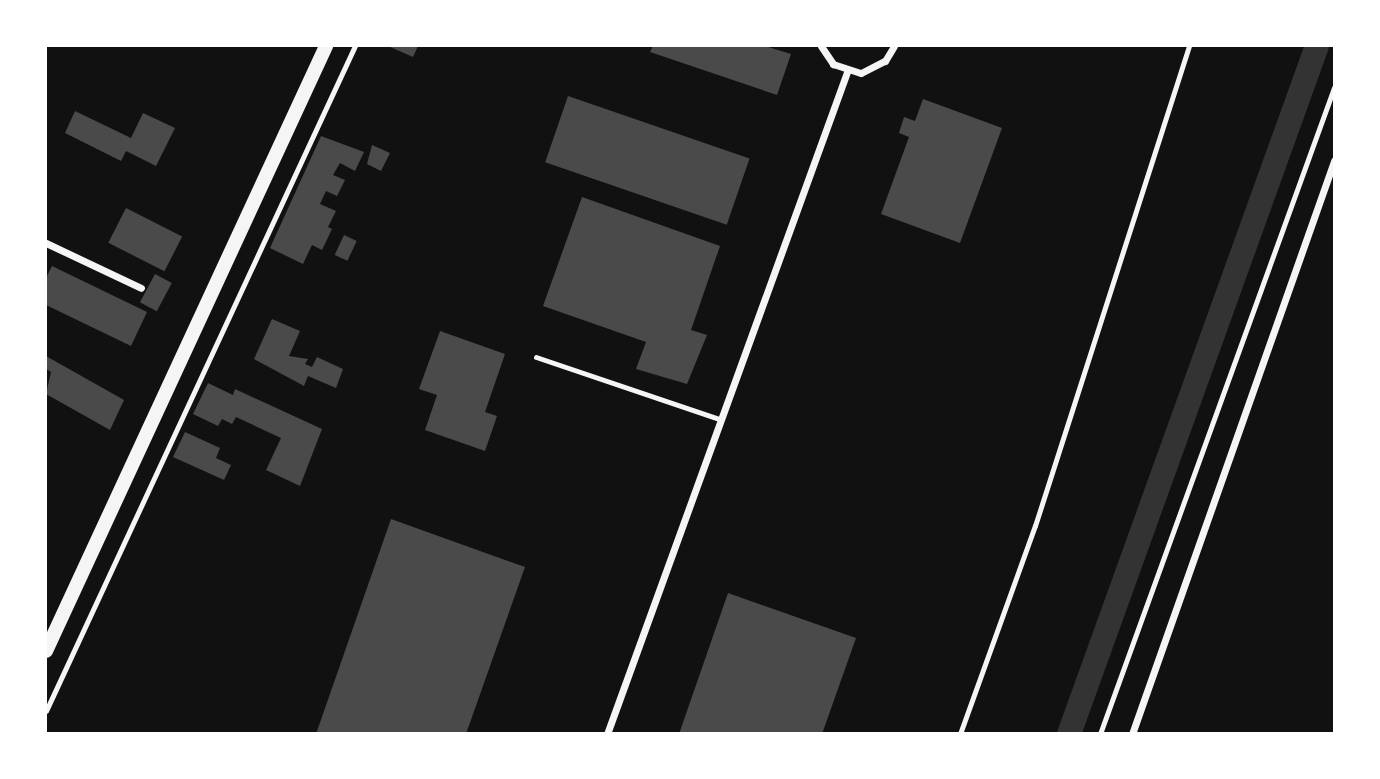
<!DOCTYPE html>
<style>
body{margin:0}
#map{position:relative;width:1380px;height:779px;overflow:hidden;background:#111;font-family:"PT Serif",serif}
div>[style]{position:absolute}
.canal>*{height:24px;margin:-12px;padding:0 12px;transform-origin:12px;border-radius:12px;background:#333}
.building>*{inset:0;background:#4a4a4a;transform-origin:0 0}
.path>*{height:4.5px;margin:-2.25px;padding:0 2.25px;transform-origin:2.25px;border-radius:2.25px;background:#f5f5f5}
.service>*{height:5px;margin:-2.5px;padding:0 2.5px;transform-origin:2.5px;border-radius:2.5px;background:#f5f5f5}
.minor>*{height:7px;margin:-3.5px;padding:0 3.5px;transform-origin:3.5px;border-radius:3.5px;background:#f5f5f5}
.secondary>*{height:14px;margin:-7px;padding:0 7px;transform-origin:7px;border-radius:7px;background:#f5f5f5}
span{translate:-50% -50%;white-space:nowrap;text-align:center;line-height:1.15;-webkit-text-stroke:7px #fff;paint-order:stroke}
.frame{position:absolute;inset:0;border:47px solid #fff;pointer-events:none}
</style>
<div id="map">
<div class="canal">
<div style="left:1069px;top:734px;width:731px;rotate:-70.18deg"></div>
</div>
<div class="building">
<div style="clip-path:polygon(388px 46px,418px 46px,413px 57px)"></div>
<div style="clip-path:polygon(653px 46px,765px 46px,791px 54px,777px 95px,650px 52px)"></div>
<div style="left:568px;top:96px;width:192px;height:70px;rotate:19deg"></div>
<div style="clip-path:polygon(923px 99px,1002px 128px,960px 243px,881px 214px,909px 137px,899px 133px,904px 117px,915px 121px)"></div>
<div style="clip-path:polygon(75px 111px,131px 138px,143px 113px,175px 128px,156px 166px,126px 151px,121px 161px,65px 133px)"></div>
<div style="clip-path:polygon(321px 136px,364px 152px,355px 171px,340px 163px,333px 175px,345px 180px,337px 196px,326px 191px,320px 204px,336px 211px,328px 227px,332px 229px,322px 250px,312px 245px,303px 264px,270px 248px)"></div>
<div style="clip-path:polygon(372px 145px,390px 153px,381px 171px,367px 164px)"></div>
<div style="clip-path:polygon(582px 197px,720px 246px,691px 330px,707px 335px,687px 384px,636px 369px,646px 342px,543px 306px)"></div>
<div style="left:126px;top:208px;width:63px;height:39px;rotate:27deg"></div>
<div style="left:344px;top:235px;width:14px;height:22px;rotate:25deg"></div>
<div style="clip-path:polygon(52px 266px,147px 312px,131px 346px,46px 305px,46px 278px)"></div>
<div style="left:155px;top:274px;width:19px;height:32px;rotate:28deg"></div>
<div style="clip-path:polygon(272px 319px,300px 331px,289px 356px,308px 359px,305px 364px,312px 367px,317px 357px,343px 369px,336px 388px,308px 376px,304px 386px,254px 359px)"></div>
<div style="clip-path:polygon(440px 331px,505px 354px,485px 412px,497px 416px,485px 451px,425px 430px,437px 395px,419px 389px)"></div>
<div style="clip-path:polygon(46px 356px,124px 400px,110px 430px,46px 394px,51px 372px,46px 369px)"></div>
<div style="clip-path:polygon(208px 383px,233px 395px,235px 389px,322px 429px,300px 486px,266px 470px,281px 438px,236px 417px,232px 424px,222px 419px,218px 426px,193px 414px)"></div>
<div style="clip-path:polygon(185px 432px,220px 448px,216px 458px,231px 465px,224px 480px,173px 457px)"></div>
<div style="clip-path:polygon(391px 519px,525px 567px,466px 734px,316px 734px)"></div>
<div style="clip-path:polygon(728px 593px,856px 638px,822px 734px,679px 734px)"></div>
</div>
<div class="path">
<div style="left:46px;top:711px;width:733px;rotate:-65.08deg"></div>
<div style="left:960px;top:734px;width:221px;rotate:-70.2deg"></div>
<div style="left:1035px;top:526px;width:504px;rotate:-72.21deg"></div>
<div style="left:1100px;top:734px;width:687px;rotate:-70.09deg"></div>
</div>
<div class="service">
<div style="left:536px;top:357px;width:193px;rotate:18.7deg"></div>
</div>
<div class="minor">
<div style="left:821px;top:46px;width:22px;rotate:56deg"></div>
<div style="left:833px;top:64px;width:29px;rotate:18deg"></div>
<div style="left:861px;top:73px;width:27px;rotate:-27deg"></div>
<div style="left:885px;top:61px;width:17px;rotate:-59deg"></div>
<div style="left:46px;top:243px;width:105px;rotate:25.3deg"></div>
<div style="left:607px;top:734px;width:704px;rotate:-70.07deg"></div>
<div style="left:1132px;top:734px;width:608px;rotate:-70.58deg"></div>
</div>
<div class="secondary">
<div style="left:46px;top:651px;width:667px;rotate:-65.16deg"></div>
</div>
<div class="frame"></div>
</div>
